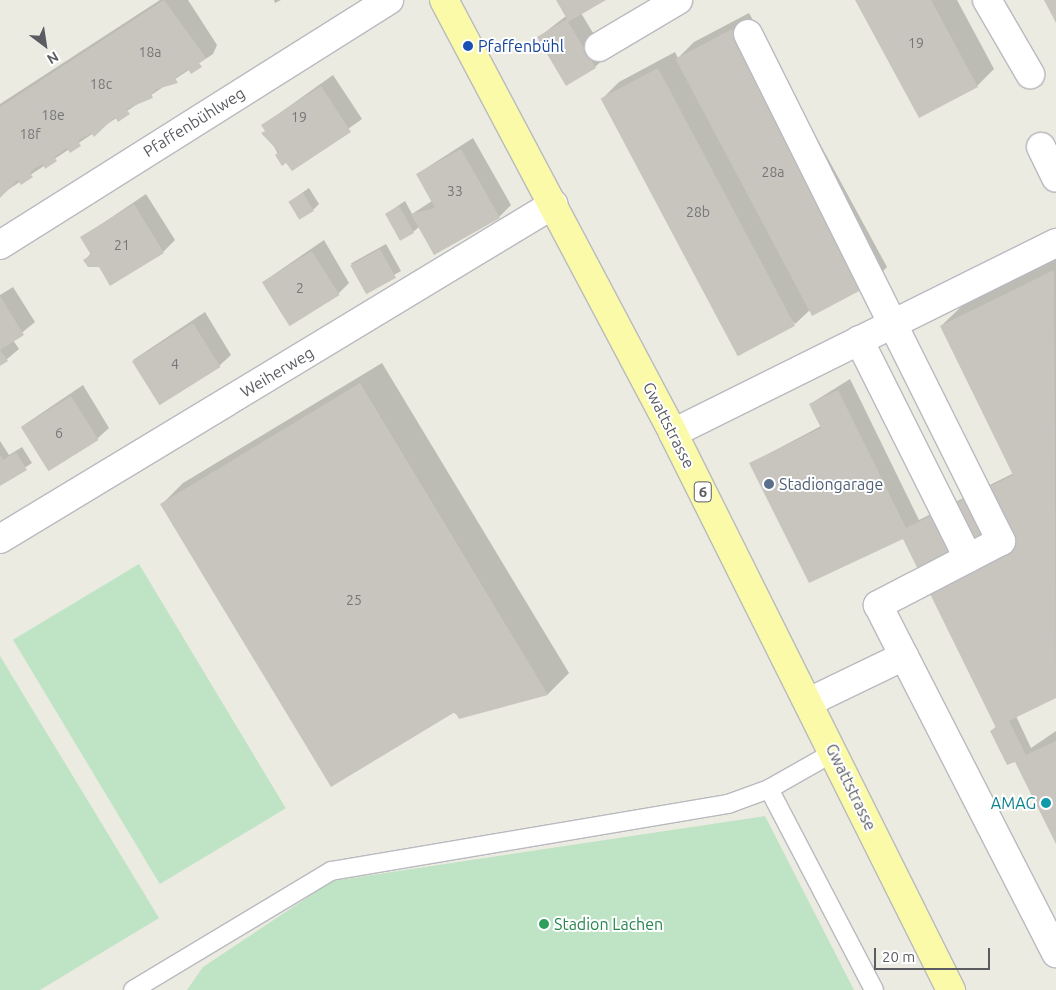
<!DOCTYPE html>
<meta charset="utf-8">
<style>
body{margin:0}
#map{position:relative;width:1056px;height:990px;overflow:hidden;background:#ecebe1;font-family:Ubuntu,sans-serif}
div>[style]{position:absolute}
.green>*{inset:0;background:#bfe3c5;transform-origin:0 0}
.shadow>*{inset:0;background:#0003;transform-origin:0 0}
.building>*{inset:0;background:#c8c5bf;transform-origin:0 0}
.roads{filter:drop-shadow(1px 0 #b9bac0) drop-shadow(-1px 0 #b9bac0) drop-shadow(0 1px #b9bac0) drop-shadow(0 -1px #b9bac0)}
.lane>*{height:18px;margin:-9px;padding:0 9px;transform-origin:9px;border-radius:9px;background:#fff}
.street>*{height:28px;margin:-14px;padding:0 14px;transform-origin:14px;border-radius:14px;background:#fff}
.primary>*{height:28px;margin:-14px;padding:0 14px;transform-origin:14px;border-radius:14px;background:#fafaa8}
.dots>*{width:14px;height:14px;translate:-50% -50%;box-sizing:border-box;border:2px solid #fff;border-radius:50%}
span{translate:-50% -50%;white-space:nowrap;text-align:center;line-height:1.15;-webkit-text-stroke:4px #fff;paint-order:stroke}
.number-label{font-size:14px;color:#767679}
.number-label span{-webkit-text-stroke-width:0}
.shield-label span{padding:1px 4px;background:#fff;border:1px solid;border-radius:4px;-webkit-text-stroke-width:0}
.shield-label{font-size:15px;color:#5a5c62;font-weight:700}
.transit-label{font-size:16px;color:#164399}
.left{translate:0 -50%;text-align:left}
.street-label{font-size:16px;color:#5a5c62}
.service-label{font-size:16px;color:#4e5e75}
.culture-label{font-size:16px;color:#0d838f}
.right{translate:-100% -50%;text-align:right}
.leisure-label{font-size:16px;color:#27864d}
.north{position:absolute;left:20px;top:20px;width:50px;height:50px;-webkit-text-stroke:4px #fff;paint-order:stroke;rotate:149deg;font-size:14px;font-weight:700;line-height:20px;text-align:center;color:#5a5c62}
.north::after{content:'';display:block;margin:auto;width:18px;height:22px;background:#5a5c62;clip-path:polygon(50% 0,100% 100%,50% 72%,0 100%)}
.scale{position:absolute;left:874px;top:948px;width:116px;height:22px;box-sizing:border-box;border:2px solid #5a5c62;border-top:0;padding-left:6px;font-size:15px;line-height:18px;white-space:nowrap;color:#5a5c62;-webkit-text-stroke:4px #fff;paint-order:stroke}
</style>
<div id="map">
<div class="green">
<div style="left:139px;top:564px;width:285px;height:147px;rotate:59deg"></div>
<div style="clip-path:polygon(0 656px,159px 918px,40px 990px,0 990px)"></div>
<div style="clip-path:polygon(765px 816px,854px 990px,187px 990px,203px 967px,332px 881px)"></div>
</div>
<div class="shadow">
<div style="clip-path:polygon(160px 0,188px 0,217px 45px,213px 54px,0 195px,0 104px)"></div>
<div style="clip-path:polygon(274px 0,281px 0,275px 3px)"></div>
<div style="clip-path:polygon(557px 0,603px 0,581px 13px,607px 56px,595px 67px,539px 37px,566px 16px)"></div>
<div style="clip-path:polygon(856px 0,957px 0,994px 69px,977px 86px)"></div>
<div style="clip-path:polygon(749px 13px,887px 267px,870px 284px,811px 309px,795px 324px,602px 99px,619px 82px,675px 52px,678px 58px,694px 42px)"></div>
<div style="clip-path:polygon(333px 75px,362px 119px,292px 169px,287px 161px,283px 164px,263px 125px)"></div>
<div style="clip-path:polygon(473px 138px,511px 205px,499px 217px,434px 254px,419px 227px,413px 232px,386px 214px,405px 201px,412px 214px,432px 201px,417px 174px)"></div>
<div style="clip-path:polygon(309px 188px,319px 204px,313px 210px,289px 202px)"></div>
<div style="clip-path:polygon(146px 194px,175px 240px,163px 252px,99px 266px,85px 260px,91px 253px,81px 238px)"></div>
<div style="clip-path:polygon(324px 240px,349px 283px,338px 294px,263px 282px)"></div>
<div style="left:386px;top:244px;width:31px;height:40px;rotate:61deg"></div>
<div style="clip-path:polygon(1056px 259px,1056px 697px,1016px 716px,1031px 748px,1056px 731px,1056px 841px,1021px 757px,991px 731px,997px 726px,904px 537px,751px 463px,821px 426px,810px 404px,850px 379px,919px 520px,1014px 473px,941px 326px,963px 305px)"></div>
<div style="clip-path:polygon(13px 287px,35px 322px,13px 340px,19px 349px,0 365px,0 295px)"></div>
<div style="clip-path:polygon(205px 312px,231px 355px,219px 366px,133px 360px)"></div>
<div style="clip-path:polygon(382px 363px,569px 673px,548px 694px,460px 717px,162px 504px,183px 483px)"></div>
<div style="clip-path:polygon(83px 385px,109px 428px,97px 439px,21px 427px)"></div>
<div style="clip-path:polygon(0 441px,9px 455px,22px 447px,32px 463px,0 484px)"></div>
</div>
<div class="building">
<div style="clip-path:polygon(164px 0,206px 58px,199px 63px,202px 67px,191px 74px,188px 69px,175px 78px,178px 83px,157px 89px,151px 94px,153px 98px,126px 109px,130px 114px,118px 122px,115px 117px,94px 137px,91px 133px,78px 141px,81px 146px,70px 153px,67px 148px,54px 157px,57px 161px,45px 169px,43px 164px,35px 168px,30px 173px,33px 177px,21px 185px,18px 180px,0 198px,0 107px)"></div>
<div style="clip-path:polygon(556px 0,606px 0,568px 22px,596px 68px,566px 86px,537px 37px,567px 19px)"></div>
<div style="clip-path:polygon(855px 0,931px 0,978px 87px,919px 118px)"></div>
<div style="clip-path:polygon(1044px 0,1056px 0,1056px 23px)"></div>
<div style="left:732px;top:29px;width:291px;height:64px;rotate:62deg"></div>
<div style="left:658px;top:68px;width:292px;height:65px;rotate:62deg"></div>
<div style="clip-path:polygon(321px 86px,351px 132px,292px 171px,286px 163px,282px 166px,275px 155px,279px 152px,261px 133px,265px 131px,261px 125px)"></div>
<div style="clip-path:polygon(461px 149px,500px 218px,434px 255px,411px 214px,435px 208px,416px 174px)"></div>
<div style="left:303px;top:193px;width:21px;height:17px;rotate:59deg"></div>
<div style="clip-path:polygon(134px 204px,164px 253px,110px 286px,99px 267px,88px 267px,83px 260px,91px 255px,80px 237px)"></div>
<div style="left:399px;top:206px;width:31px;height:16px;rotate:61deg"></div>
<div style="left:380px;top:249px;width:33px;height:34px;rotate:61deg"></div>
<div style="left:312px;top:251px;width:52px;height:59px;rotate:58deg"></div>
<div style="clip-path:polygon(1054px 270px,1056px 698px,1009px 721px,1026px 755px,1056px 741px,1056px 844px,1015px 762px,1007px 765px,990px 731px,996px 728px,903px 539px,809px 583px,749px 463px,821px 428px,809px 404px,838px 390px,906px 528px,1013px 475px,940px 326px)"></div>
<div style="clip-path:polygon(0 296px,24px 335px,0 350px,8px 361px,0 366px)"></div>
<div style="left:193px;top:323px;width:52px;height:72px;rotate:58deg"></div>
<div style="clip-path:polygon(360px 383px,548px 695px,459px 719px,455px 712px,331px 787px,160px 504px)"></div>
<div style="left:71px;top:396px;width:52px;height:59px;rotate:58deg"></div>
<div style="clip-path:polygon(16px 452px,27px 470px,0 486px,0 455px,3px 460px)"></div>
</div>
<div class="roads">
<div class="lane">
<div style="left:769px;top:789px;width:227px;rotate:62.4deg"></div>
<div style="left:133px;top:990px;width:231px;rotate:-31deg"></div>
<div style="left:331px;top:871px;width:403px;rotate:-9.6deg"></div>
<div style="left:728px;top:804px;width:44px;rotate:-20.1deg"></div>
<div style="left:769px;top:789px;width:75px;rotate:-29.6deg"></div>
</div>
<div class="street">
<div style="left:987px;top:0;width:86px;rotate:59.8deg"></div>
<div style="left:748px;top:34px;width:567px;rotate:63.48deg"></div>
<div style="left:1001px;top:541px;width:139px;rotate:152.5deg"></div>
<div style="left:878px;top:605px;width:57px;rotate:63deg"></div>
<div style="left:904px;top:656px;width:106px;rotate:154.2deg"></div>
<div style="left:599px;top:47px;width:92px;rotate:-30.7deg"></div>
<div style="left:1041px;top:147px;width:34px;rotate:64deg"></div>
<div style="left:0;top:245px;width:460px;rotate:-32.2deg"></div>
<div style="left:859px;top:340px;width:244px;rotate:63.4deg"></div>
<div style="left:673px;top:433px;width:428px;rotate:-26.4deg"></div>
<div style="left:0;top:539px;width:647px;rotate:-31.16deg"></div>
<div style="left:904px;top:656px;width:334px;rotate:62.9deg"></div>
</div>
<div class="primary">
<div style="left:444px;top:0;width:490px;rotate:62.1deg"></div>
<div style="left:673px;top:433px;width:623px;rotate:63.48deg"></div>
</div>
</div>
<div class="dots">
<div style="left:468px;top:46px;background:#1a4fb4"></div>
<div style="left:769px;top:484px;background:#5c6f8a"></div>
<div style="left:1046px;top:803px;background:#0f9aa8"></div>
<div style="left:544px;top:924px;background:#2e9e5b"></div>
</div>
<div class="number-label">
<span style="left:916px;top:43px">19</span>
<span style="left:150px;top:52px">18a</span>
<span style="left:101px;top:84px">18c</span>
<span style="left:53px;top:115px">18e</span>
<span style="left:299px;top:117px">19</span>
<span style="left:30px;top:134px">18f</span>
<span style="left:773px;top:172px">28a</span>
<span style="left:455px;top:191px">33</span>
<span style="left:698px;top:212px">28b</span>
<span style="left:122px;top:245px">21</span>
<span style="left:300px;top:288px">2</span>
<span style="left:175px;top:364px">4</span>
<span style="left:59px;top:433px">6</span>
<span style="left:354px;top:600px">25</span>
</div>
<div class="shield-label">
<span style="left:703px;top:492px">6</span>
</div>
<div class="transit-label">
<span class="left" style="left:478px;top:46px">Pfaffenbühl</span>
</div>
<div class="street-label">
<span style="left:194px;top:122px;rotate:-32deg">Pfaffenbühlweg</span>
<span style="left:277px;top:372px;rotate:-31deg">Weiherweg</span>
<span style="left:669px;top:425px;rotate:63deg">Gwattstrasse</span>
<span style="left:851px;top:787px;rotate:64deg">Gwattstrasse</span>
</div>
<div class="service-label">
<span class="left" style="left:779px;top:484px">Stadiongarage</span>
</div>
<div class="culture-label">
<span class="right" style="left:1036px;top:803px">AMAG</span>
</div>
<div class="leisure-label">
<span class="left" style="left:554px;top:924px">Stadion Lachen</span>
</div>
<div class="north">N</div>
<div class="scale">20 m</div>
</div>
